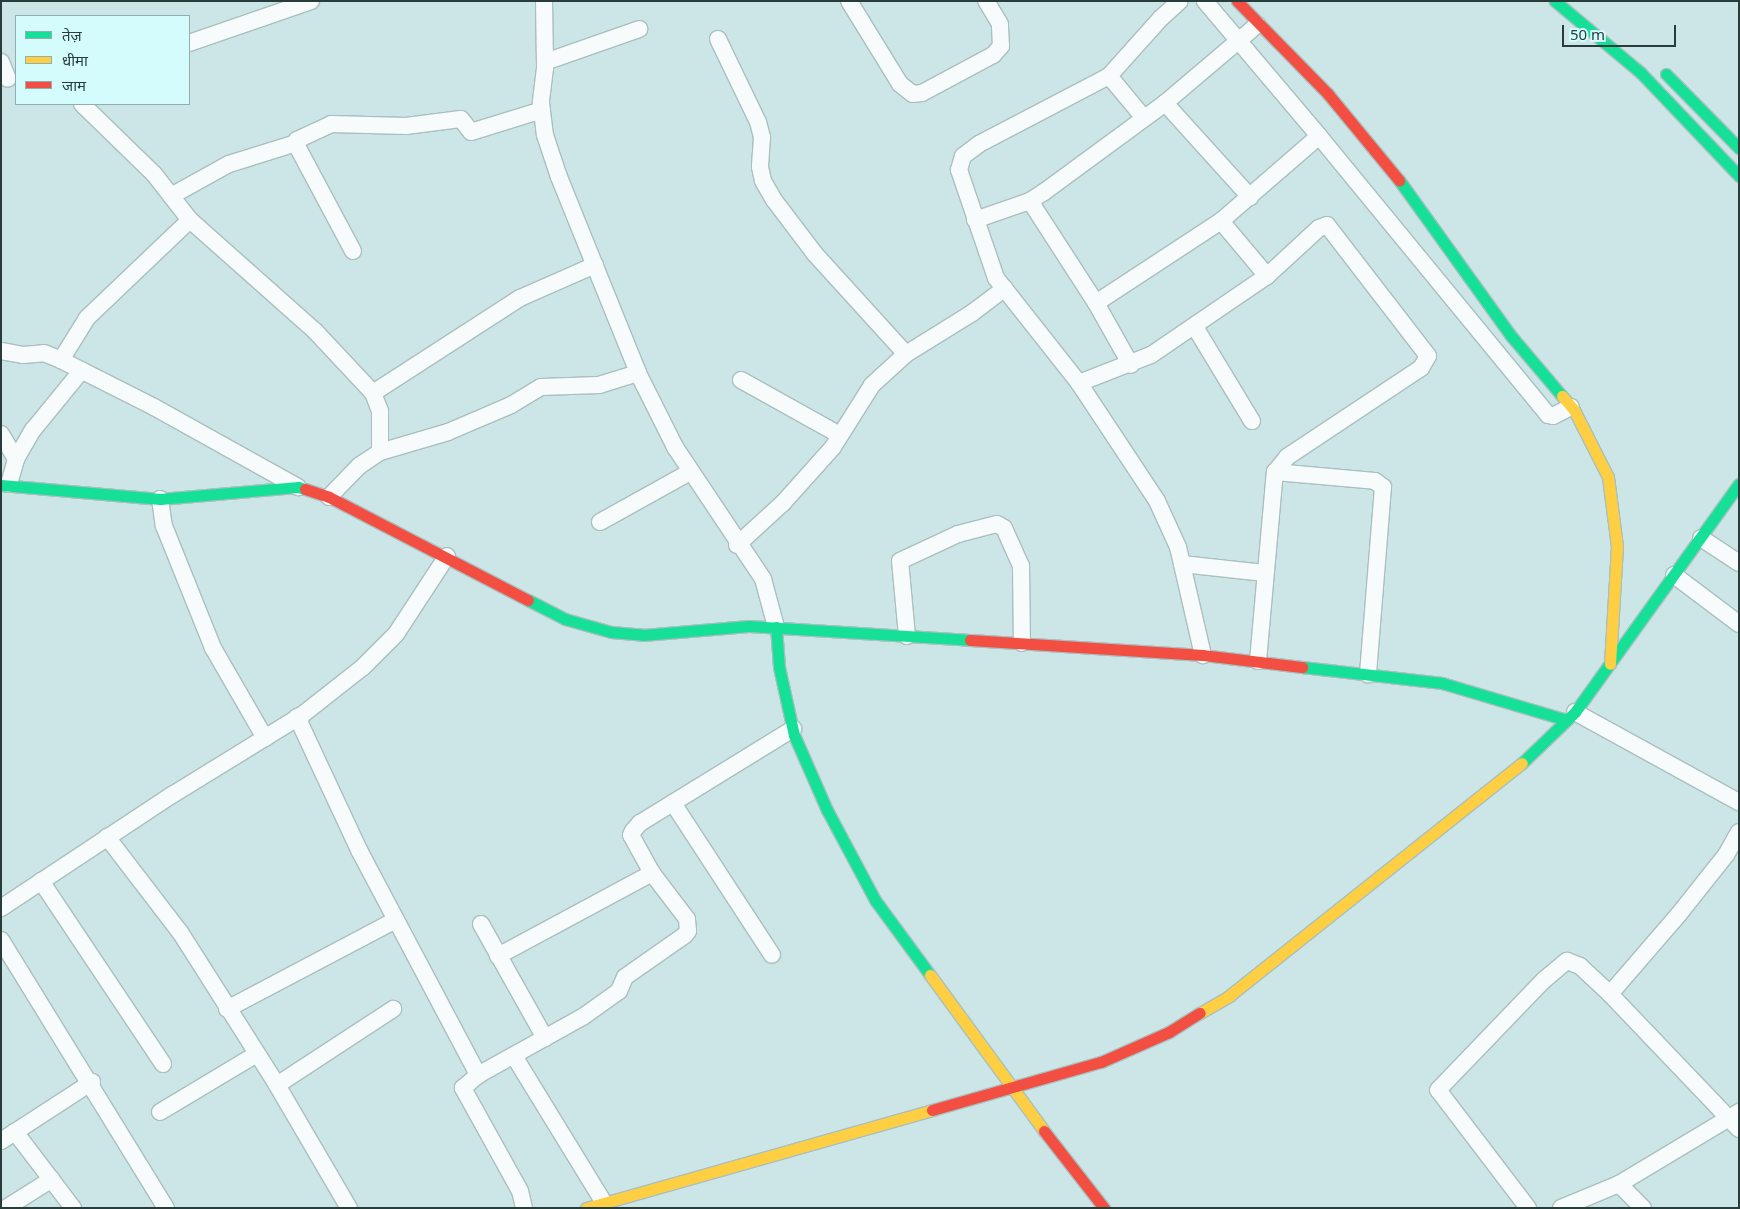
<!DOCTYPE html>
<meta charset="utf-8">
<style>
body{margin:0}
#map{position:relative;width:1740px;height:1209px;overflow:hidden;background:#cce6e7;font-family:"Noto Sans","Noto Sans Devanagari",sans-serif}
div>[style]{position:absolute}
.roads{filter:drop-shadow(1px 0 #aabfbf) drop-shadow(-1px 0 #aabfbf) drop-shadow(0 1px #aabfbf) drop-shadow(0 -1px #aabfbf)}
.street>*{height:16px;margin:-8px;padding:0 8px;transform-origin:8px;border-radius:8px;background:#f7fbfb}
.fast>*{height:11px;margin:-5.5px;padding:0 5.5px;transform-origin:5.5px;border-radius:5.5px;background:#16e098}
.slow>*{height:11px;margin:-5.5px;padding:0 5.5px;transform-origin:5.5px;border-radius:5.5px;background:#ffcf43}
.jam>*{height:11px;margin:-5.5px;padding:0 5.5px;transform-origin:5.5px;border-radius:5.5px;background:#f24e42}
span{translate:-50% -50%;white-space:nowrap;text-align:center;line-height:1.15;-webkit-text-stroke:5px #d5fcfd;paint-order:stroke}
.frame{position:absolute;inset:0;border:2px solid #283c3c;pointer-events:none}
.legend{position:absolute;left:15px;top:15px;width:175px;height:90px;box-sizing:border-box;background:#d5fcfd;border:1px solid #90afb0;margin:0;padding:6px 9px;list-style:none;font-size:15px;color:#283c3c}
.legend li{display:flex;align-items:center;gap:10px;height:25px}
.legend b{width:25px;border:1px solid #90afb0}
.scale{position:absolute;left:1562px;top:25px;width:114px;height:22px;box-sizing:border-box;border:2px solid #283c3c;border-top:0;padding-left:6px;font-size:15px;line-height:18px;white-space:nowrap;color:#283c3c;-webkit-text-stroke:4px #d5fcfd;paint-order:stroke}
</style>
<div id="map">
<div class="roads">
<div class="street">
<div style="left:544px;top:1px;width:67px;rotate:89.1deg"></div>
<div style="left:545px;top:68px;width:35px;rotate:97deg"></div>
<div style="left:541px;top:103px;width:32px;rotate:83deg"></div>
<div style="left:545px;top:135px;width:44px;rotate:71.6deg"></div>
<div style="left:559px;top:177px;width:211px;rotate:68deg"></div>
<div style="left:638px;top:373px;width:83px;rotate:63.4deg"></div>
<div style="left:675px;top:447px;width:159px;rotate:56.3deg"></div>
<div style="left:763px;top:579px;width:50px;rotate:74.8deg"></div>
<div style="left:849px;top:1px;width:97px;rotate:58.4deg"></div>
<div style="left:900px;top:84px;width:16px;rotate:38deg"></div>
<div style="left:913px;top:94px;width:9px;rotate:-6deg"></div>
<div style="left:922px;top:93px;width:81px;rotate:-28.2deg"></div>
<div style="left:993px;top:55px;width:12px;rotate:-48deg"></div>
<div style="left:1001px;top:46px;width:22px;rotate:-93deg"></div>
<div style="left:1000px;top:24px;width:27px;rotate:-121deg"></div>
<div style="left:718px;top:39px;width:92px;rotate:64.3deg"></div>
<div style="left:758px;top:122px;width:16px;rotate:75deg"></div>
<div style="left:762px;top:137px;width:30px;rotate:94deg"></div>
<div style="left:760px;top:167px;width:14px;rotate:78deg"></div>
<div style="left:763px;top:181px;width:22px;rotate:60deg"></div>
<div style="left:774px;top:200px;width:68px;rotate:52.8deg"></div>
<div style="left:815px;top:254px;width:135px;rotate:47.7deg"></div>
<div style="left:189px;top:43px;width:129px;rotate:-19deg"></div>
<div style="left:1px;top:62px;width:18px;rotate:68deg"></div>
<div style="left:545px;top:62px;width:100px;rotate:-19.3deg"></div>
<div style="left:1109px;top:76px;width:78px;rotate:-48.1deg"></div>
<div style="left:1161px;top:18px;width:25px;rotate:-42deg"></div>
<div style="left:1165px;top:103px;width:127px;rotate:47.9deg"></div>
<div style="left:82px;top:104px;width:100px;rotate:44.2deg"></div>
<div style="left:154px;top:174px;width:58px;rotate:52deg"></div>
<div style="left:190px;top:220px;width:167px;rotate:41.6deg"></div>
<div style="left:315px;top:331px;width:85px;rotate:46.9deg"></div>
<div style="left:373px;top:393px;width:19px;rotate:69deg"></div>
<div style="left:380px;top:411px;width:41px;rotate:90deg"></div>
<div style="left:1144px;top:118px;width:55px;rotate:-129.8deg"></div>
<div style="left:1109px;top:76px;width:147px;rotate:152.4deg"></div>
<div style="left:979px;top:144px;width:20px;rotate:143deg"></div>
<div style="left:963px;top:156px;width:15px;rotate:106deg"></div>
<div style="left:959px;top:170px;width:114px;rotate:71.1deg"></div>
<div style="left:996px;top:278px;width:134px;rotate:51.7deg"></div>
<div style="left:1079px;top:383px;width:141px;rotate:56.5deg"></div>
<div style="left:1157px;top:501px;width:51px;rotate:65.5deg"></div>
<div style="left:1178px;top:547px;width:111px;rotate:77deg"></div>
<div style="left:1319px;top:136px;width:361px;rotate:50.6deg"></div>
<div style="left:1548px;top:415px;width:5px;rotate:11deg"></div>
<div style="left:1553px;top:416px;width:20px;rotate:-27deg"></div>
<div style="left:171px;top:196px;width:66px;rotate:-28.9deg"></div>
<div style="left:229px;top:164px;width:70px;rotate:-17.4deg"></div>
<div style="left:1030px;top:201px;width:121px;rotate:57.1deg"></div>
<div style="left:1096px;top:303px;width:149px;rotate:-33.3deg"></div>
<div style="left:1221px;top:221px;width:130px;rotate:-40.9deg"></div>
<div style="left:1319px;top:136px;width:177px;rotate:-130.2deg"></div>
<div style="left:975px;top:220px;width:58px;rotate:-19.1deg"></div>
<div style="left:1030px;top:201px;width:17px;rotate:-33deg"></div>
<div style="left:1044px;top:192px;width:150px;rotate:-36.3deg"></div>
<div style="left:1165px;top:103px;width:121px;rotate:-40.3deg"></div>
<div style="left:353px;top:251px;width:119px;rotate:-118.1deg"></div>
<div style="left:297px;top:146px;width:6px;rotate:-90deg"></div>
<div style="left:297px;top:140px;width:38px;rotate:-25deg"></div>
<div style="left:331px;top:124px;width:75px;rotate:1.5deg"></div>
<div style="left:406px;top:126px;width:55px;rotate:-7.3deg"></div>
<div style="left:461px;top:119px;width:16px;rotate:52deg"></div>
<div style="left:471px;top:132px;width:74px;rotate:-17.2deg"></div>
<div style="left:1096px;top:303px;width:71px;rotate:60.6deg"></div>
<div style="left:1195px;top:327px;width:110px;rotate:58.8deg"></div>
<div style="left:1px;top:351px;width:22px;rotate:10deg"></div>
<div style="left:23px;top:355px;width:21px;rotate:-5deg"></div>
<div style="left:44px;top:353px;width:18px;rotate:22deg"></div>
<div style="left:61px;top:360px;width:104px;rotate:26.8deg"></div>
<div style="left:154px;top:407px;width:165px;rotate:29.1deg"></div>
<div style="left:61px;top:360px;width:49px;rotate:-58.2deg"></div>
<div style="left:87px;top:318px;width:142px;rotate:-43.6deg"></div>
<div style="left:741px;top:380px;width:113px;rotate:29.1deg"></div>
<div style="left:1079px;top:383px;width:77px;rotate:-21.3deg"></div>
<div style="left:1151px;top:355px;width:140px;rotate:-34.3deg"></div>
<div style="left:1267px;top:276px;width:72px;rotate:-129.9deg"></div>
<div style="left:373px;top:393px;width:175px;rotate:-32.9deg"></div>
<div style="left:520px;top:298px;width:82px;rotate:-23.7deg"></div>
<div style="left:1px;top:434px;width:29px;rotate:59deg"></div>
<div style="left:1275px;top:472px;width:100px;rotate:5.1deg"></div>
<div style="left:1375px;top:481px;width:10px;rotate:37deg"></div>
<div style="left:1383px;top:487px;width:188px;rotate:94.6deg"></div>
<div style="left:9px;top:484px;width:26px;rotate:-74deg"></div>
<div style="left:16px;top:459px;width:34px;rotate:-60deg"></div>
<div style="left:33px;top:430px;width:77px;rotate:-50.8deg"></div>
<div style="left:329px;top:497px;width:43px;rotate:-45.9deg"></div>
<div style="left:359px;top:466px;width:25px;rotate:-34deg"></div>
<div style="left:380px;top:452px;width:71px;rotate:-16.4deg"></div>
<div style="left:448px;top:432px;width:69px;rotate:-23.2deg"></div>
<div style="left:511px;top:405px;width:35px;rotate:-31deg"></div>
<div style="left:541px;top:387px;width:58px;rotate:-2deg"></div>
<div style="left:599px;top:385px;width:41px;rotate:-17.1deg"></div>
<div style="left:160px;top:499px;width:27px;rotate:82deg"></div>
<div style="left:164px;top:526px;width:131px;rotate:68.1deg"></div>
<div style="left:213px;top:648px;width:104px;rotate:60deg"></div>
<div style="left:600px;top:522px;width:103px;rotate:-29.1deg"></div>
<div style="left:1701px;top:538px;width:45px;rotate:33.3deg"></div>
<div style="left:737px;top:545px;width:62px;rotate:-42.4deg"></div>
<div style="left:783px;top:503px;width:75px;rotate:-48.2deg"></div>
<div style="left:833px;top:447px;width:73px;rotate:-57.8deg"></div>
<div style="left:872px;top:385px;width:46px;rotate:-42.4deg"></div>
<div style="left:906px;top:354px;width:78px;rotate:-31.8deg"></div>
<div style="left:972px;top:313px;width:41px;rotate:-37.1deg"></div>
<div style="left:1182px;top:564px;width:83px;rotate:6.2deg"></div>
<div style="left:1674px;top:575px;width:81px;rotate:37deg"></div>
<div style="left:907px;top:636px;width:75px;rotate:-95.3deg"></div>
<div style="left:900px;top:561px;width:64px;rotate:-25deg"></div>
<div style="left:958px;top:534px;width:40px;rotate:-14.4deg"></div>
<div style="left:997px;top:524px;width:8px;rotate:30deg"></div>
<div style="left:1004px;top:528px;width:42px;rotate:65.9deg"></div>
<div style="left:1021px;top:566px;width:77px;rotate:89.3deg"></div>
<div style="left:1258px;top:661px;width:190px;rotate:-84.9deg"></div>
<div style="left:1275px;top:472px;width:19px;rotate:-51deg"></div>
<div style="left:1287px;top:457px;width:161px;rotate:-33.6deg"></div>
<div style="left:1421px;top:368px;width:14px;rotate:-60deg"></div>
<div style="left:1428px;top:356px;width:165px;rotate:-127.6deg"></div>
<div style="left:1327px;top:225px;width:9px;rotate:159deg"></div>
<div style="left:1319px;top:228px;width:71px;rotate:137.3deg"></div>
<div style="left:1575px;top:712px;width:187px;rotate:28.8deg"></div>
<div style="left:297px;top:717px;width:147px;rotate:65deg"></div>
<div style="left:359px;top:850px;width:255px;rotate:62.1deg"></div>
<div style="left:673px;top:803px;width:181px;rotate:56.9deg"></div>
<div style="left:107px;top:837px;width:120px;rotate:52.5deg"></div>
<div style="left:180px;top:932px;width:181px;rotate:57.6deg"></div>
<div style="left:277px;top:1085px;width:143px;rotate:59.7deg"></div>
<div style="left:41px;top:881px;width:220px;rotate:56.3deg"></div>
<div style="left:1px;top:908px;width:205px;rotate:-33.5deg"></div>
<div style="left:172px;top:795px;width:153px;rotate:-31.6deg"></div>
<div style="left:302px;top:715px;width:78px;rotate:-38.2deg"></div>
<div style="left:363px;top:667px;width:47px;rotate:-45deg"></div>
<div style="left:396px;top:634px;width:93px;rotate:-56.8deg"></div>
<div style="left:481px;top:924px;width:131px;rotate:60.7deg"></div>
<div style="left:1px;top:940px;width:315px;rotate:58.4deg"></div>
<div style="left:498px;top:956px;width:175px;rotate:-28.3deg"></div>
<div style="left:1610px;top:994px;width:106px;rotate:-49.2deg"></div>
<div style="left:1679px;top:914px;width:75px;rotate:-51.5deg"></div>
<div style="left:1726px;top:855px;width:26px;rotate:-61deg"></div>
<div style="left:227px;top:1009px;width:191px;rotate:-27.8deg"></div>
<div style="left:514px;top:1056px;width:172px;rotate:58.5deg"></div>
<div style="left:277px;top:1085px;width:139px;rotate:-33.2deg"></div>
<div style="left:160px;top:1112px;width:113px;rotate:-30.9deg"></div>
<div style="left:1px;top:1141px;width:17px;rotate:-33deg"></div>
<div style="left:1619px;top:1184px;width:140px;rotate:-31deg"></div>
<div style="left:6px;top:1208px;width:54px;rotate:-32.2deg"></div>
<div style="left:73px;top:1208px;width:96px;rotate:-127.3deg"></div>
<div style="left:15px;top:1132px;width:92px;rotate:-33deg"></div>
<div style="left:524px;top:1208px;width:17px;rotate:-103deg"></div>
<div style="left:520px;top:1191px;width:118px;rotate:-119deg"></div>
<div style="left:463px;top:1088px;width:20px;rotate:-41deg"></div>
<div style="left:478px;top:1075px;width:121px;rotate:-29.1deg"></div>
<div style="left:584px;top:1016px;width:43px;rotate:-35.5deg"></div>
<div style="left:619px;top:991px;width:15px;rotate:-67deg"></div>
<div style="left:625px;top:977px;width:73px;rotate:-35deg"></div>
<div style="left:685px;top:935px;width:5px;rotate:-53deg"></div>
<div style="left:688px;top:931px;width:12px;rotate:-95deg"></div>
<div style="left:687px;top:919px;width:58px;rotate:-127.3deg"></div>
<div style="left:652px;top:873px;width:43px;rotate:-118.9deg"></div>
<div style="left:631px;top:835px;width:4px;rotate:-63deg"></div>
<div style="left:633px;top:831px;width:11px;rotate:-49deg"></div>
<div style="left:640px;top:823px;width:180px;rotate:-31.6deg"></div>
<div style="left:1528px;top:1208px;width:148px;rotate:-127.3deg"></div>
<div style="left:1438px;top:1090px;width:153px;rotate:-46.1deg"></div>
<div style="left:1544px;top:980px;width:30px;rotate:-40deg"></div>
<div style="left:1567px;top:961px;width:14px;rotate:21deg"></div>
<div style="left:1580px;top:966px;width:41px;rotate:43deg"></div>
<div style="left:1610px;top:994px;width:187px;rotate:46.3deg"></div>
<div style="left:1561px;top:1208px;width:63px;rotate:-22.5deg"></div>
<div style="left:1619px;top:1184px;width:34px;rotate:45deg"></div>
</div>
<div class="fast">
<div style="left:1555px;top:1px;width:111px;rotate:39.9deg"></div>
<div style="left:1640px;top:72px;width:144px;rotate:46.4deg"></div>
<div style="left:1666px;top:74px;width:104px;rotate:45.4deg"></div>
<div style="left:1399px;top:180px;width:193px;rotate:54.3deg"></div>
<div style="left:1512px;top:337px;width:77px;rotate:49.7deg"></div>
<div style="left:1px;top:485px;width:160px;rotate:5deg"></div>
<div style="left:160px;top:499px;width:139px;rotate:-5deg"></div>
<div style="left:298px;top:487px;width:7px;rotate:16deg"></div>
<div style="left:528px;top:600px;width:42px;rotate:27.2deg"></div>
<div style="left:565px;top:619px;width:48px;rotate:15.8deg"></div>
<div style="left:611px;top:632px;width:32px;rotate:5deg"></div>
<div style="left:643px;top:635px;width:106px;rotate:-4.9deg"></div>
<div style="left:749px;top:626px;width:221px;rotate:3.6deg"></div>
<div style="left:776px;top:627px;width:40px;rotate:85.7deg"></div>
<div style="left:779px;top:667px;width:70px;rotate:77.6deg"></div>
<div style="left:794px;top:735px;width:82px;rotate:66.3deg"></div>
<div style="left:827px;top:810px;width:102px;rotate:61.9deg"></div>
<div style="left:875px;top:900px;width:93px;rotate:53.7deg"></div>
<div style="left:1302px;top:667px;width:141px;rotate:6.5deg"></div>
<div style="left:1442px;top:683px;width:130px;rotate:16.5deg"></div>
<div style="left:1522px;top:763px;width:74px;rotate:-43.9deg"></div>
<div style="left:1575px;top:712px;width:281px;rotate:-54.3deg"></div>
</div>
<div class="slow">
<div style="left:1562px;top:396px;width:18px;rotate:49deg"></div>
<div style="left:1574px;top:410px;width:75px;rotate:63.1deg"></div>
<div style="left:1608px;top:477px;width:70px;rotate:82.6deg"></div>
<div style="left:1617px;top:546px;width:118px;rotate:93.4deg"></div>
<div style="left:930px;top:975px;width:193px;rotate:53.8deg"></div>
<div style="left:1200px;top:1013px;width:34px;rotate:-30deg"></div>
<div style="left:1229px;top:996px;width:374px;rotate:-38.5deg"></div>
<div style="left:586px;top:1208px;width:360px;rotate:-15.8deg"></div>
</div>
<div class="jam">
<div style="left:1237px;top:1px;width:130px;rotate:45.6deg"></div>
<div style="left:1328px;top:94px;width:112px;rotate:50.5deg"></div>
<div style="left:305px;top:489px;width:25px;rotate:18deg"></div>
<div style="left:329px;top:497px;width:224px;rotate:27.4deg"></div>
<div style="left:970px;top:640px;width:233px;rotate:3.7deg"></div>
<div style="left:1203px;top:655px;width:100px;rotate:6.9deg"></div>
<div style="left:932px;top:1110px;width:176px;rotate:-15.9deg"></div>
<div style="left:1101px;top:1062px;width:74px;rotate:-23.8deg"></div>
<div style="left:1169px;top:1032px;width:36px;rotate:-32deg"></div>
<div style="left:1044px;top:1131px;width:98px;rotate:52.1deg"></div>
</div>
</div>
<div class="frame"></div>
<ul class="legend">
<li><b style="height:6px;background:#16e098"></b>तेज़</li>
<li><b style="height:6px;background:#ffcf43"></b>धीमा</li>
<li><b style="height:6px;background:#f24e42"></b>जाम</li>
</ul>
<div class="scale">50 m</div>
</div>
